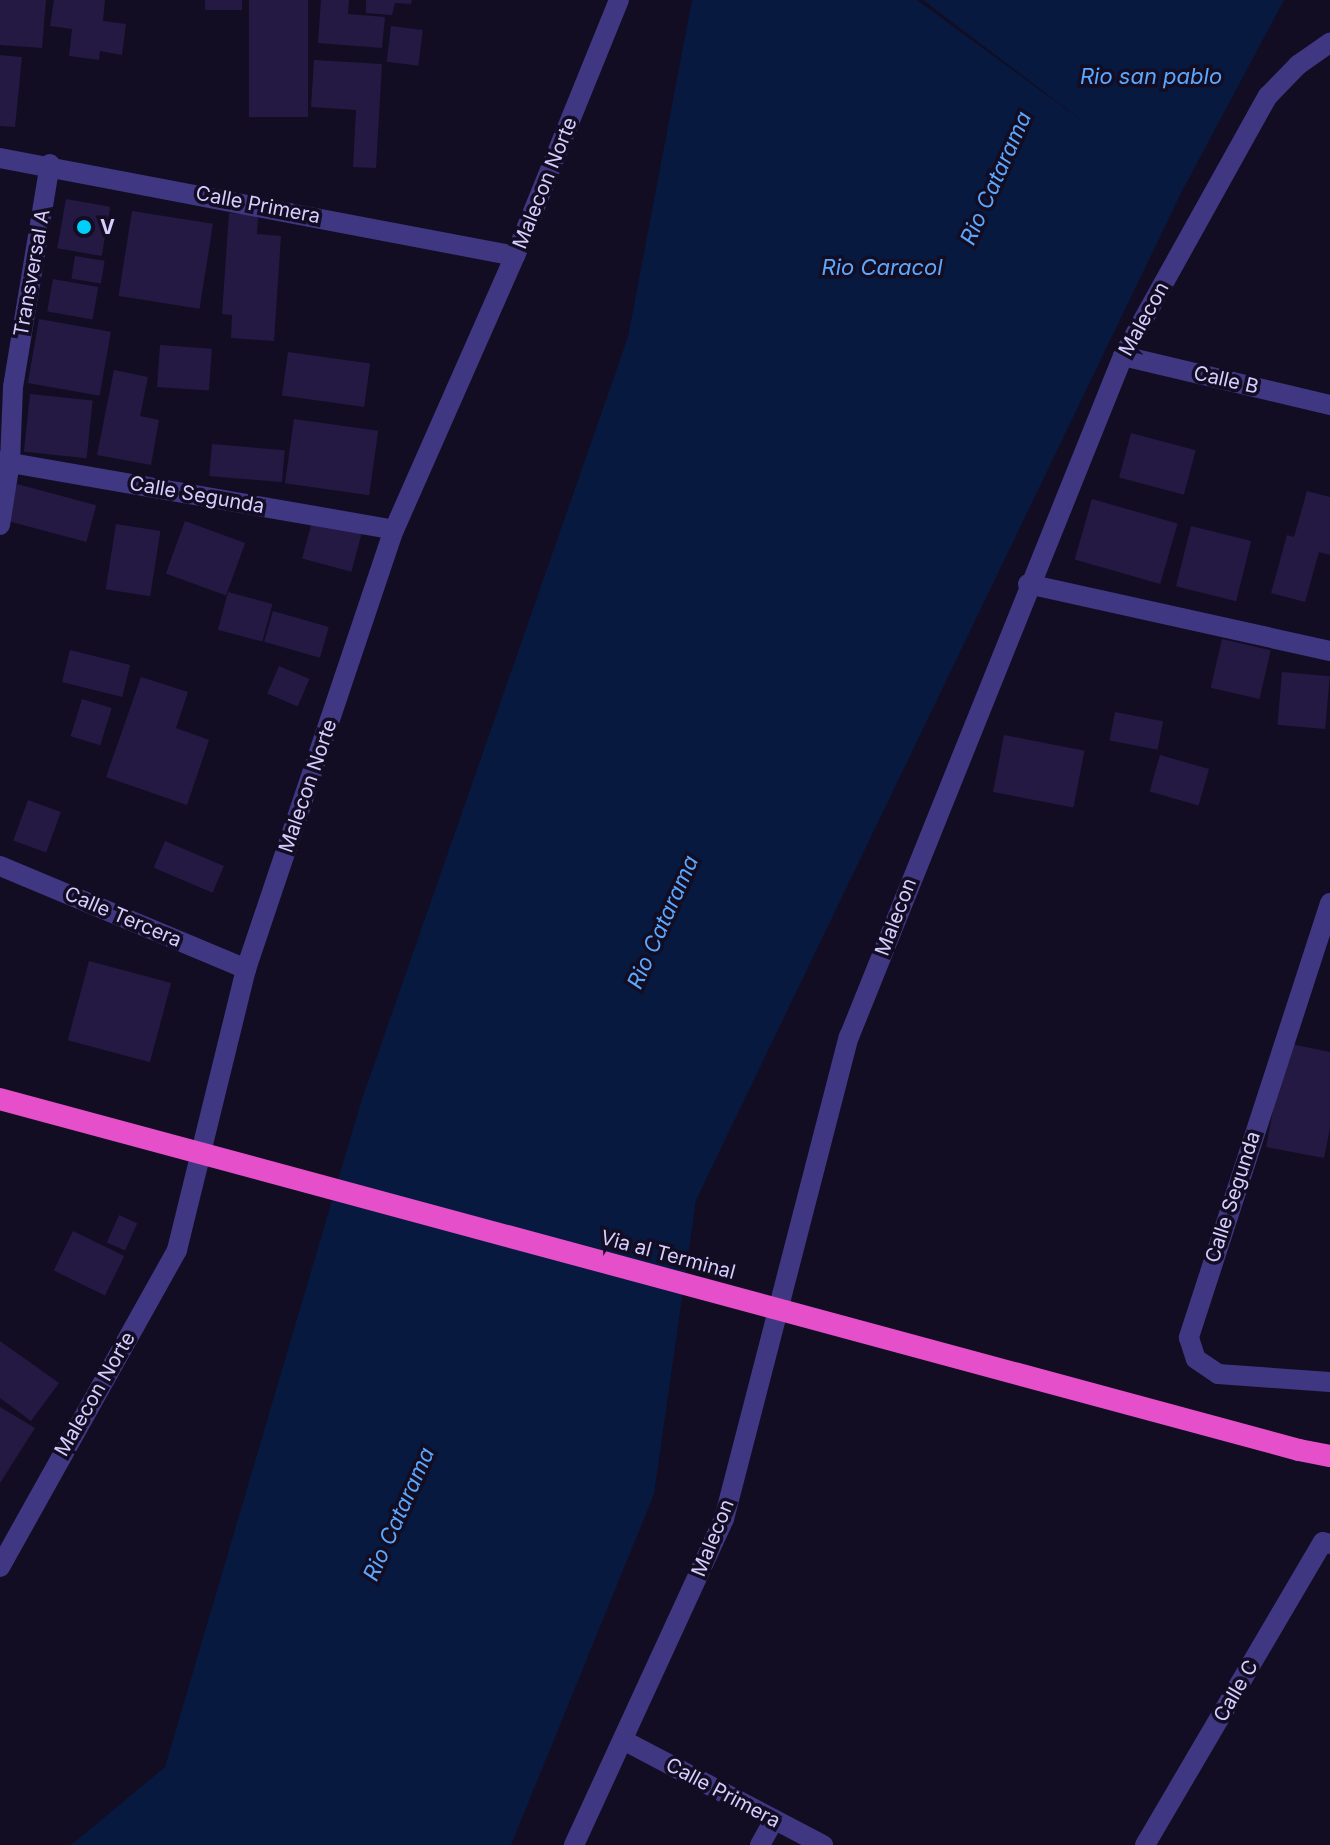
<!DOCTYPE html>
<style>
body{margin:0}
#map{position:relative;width:1330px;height:1845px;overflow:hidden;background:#120d22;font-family:Inter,sans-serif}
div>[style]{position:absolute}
.water>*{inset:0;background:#08193f}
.building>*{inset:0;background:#241943;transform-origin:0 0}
.minor>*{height:20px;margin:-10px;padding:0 10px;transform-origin:10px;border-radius:10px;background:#3f3782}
.trunk>*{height:22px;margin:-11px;padding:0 11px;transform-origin:11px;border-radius:11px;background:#e54fca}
.trunk-bridge>*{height:22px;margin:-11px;padding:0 11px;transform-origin:11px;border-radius:11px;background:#e54fca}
.dots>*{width:22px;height:22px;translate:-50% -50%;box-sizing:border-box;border:4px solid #120d22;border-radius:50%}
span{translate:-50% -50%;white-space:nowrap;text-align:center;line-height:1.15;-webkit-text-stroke:7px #120d22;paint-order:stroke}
.street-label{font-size:20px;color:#d7ceff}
.poi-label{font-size:20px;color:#d7ceff;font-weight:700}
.left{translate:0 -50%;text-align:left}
.water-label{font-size:22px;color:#5ca8ff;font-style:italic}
</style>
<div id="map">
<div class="water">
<div style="clip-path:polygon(692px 0,917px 0,1093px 129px,923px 0,1284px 0,1181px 193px,696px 1200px,654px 1494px,511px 1845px,71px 1845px,165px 1767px,361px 1102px,628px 337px)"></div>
</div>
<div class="building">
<div style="clip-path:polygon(0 0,46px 0,42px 48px,0 45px)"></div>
<div style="clip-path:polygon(54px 0,105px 0,103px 21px,126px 24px,122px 55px,100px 51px,99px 60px,69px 56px,72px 29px,50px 26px)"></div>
<div style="left:205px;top:0;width:37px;height:10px"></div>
<div style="left:249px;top:0;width:59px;height:117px"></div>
<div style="clip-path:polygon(321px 0,349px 0,348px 14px,385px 17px,382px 48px,318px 43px)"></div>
<div style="clip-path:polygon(366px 0,412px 0,411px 4px,395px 3px,392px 15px,366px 13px)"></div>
<div style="left:391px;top:26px;width:32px;height:36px;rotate:7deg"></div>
<div style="clip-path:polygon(0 55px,22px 57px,15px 127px,0 126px)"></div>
<div style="clip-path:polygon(314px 60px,382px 64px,376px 168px,353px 167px,356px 110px,311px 107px)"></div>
<div style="left:66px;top:199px;width:45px;height:50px;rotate:10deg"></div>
<div style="left:132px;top:211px;width:82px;height:86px;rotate:9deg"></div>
<div style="clip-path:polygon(229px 213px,258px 215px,257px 234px,281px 236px,274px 341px,231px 338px,232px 315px,222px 314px)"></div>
<div style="left:75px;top:256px;width:30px;height:23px;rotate:9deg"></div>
<div style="left:53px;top:279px;width:46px;height:33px;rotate:10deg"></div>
<div style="left:39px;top:319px;width:73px;height:65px;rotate:10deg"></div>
<div style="left:160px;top:345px;width:52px;height:42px;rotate:4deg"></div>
<div style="left:288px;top:352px;width:83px;height:44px;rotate:8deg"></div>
<div style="clip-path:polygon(114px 370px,148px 377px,140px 416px,159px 420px,151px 465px,97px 455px)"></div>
<div style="left:30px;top:394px;width:63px;height:58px;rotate:6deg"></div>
<div style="left:294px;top:419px;width:85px;height:65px;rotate:8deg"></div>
<div style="left:1131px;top:433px;width:67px;height:46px;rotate:15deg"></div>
<div style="left:212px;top:444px;width:73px;height:32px;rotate:5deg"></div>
<div style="left:17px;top:484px;width:82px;height:38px;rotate:15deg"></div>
<div style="clip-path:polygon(1307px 491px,1330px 497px,1330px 555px,1319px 552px,1305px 602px,1271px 593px,1287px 535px,1294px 537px)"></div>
<div style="left:1092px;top:499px;width:89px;height:63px;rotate:16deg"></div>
<div style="left:313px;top:518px;width:51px;height:42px;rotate:15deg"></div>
<div style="left:185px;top:521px;width:64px;height:56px;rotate:20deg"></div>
<div style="left:116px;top:524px;width:45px;height:66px;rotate:9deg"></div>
<div style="left:1191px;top:526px;width:62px;height:62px;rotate:14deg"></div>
<div style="left:228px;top:592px;width:46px;height:39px;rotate:15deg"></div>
<div style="left:273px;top:611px;width:58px;height:32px;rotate:16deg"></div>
<div style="left:1222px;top:639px;width:50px;height:50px;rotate:13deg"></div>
<div style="left:70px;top:650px;width:62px;height:33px;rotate:14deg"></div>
<div style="left:279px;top:666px;width:33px;height:30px;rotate:23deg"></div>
<div style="left:1282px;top:672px;width:48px;height:53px;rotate:5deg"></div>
<div style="clip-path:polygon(141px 677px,188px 692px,176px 728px,209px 740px,187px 805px,106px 777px)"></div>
<div style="left:82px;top:699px;width:31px;height:39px;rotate:17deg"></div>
<div style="left:1115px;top:712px;width:49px;height:29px;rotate:11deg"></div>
<div style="left:1004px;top:735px;width:82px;height:58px;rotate:11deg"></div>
<div style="left:1160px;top:755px;width:51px;height:38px;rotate:16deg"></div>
<div style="left:28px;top:800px;width:35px;height:43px;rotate:20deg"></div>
<div style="left:165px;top:841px;width:64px;height:29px;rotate:23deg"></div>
<div style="left:89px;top:961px;width:85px;height:82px;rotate:15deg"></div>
<div style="clip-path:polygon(1286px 1043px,1330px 1052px,1330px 1128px,1324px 1158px,1266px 1147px)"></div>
<div style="left:119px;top:1215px;width:20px;height:30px;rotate:24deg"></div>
<div style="left:73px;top:1231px;width:57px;height:44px;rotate:26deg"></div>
<div style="clip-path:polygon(0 1341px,59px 1383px,31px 1421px,0 1398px)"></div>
<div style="clip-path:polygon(0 1407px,35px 1428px,0 1483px)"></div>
</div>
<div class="minor">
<div style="left:0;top:158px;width:524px;rotate:10.77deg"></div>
<div style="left:1123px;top:356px;width:213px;rotate:13.3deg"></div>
<div style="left:0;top:461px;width:400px;rotate:9.9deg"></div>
<div style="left:0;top:525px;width:64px;rotate:-81deg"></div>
<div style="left:10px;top:462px;width:75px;rotate:-87.7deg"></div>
<div style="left:13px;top:387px;width:226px;rotate:-80.6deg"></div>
<div style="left:1028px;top:584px;width:309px;rotate:12.5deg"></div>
<div style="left:0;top:866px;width:267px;rotate:22.7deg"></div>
<div style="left:1330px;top:903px;width:457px;rotate:108deg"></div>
<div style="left:1189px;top:1338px;width:22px;rotate:72deg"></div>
<div style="left:1196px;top:1359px;width:27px;rotate:34deg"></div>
<div style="left:1218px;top:1374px;width:112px;rotate:4.1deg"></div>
<div style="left:0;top:1567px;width:363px;rotate:-60.8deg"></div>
<div style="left:177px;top:1250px;width:289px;rotate:-76.2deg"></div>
<div style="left:246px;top:969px;width:463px;rotate:-71.4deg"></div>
<div style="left:394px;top:530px;width:300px;rotate:-66.2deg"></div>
<div style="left:515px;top:256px;width:276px;rotate:-67.9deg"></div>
<div style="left:623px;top:1740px;width:226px;rotate:27.7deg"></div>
<div style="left:574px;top:1845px;width:359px;rotate:-65.3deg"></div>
<div style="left:724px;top:1519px;width:498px;rotate:-75.5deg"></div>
<div style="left:849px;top:1037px;width:734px;rotate:-68.08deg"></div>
<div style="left:1123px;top:356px;width:298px;rotate:-60.9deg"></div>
<div style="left:1268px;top:96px;width:43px;rotate:-45.9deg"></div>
<div style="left:1298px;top:65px;width:39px;rotate:-35deg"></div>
<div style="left:760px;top:1845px;width:29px;rotate:-61deg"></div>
<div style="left:1145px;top:1845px;width:351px;rotate:-59.6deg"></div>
<div style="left:1323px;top:1542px;width:7px;rotate:16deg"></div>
</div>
<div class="trunk">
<div style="left:1299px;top:1450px;width:32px;rotate:11deg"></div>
</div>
<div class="trunk-bridge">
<div style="left:0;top:1099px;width:1346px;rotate:15.12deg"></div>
</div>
<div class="dots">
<div style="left:84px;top:227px;background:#00cff9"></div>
</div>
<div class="street-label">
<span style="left:545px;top:183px;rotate:-68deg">Malecon Norte</span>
<span style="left:258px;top:205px;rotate:11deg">Calle Primera</span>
<span style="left:32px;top:273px;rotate:-80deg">Transversal A</span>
<span style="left:1144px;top:319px;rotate:-61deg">Malecon</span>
<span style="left:1226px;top:380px;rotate:13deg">Calle B</span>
<span style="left:197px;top:495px;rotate:10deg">Calle Segunda</span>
<span style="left:308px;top:786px;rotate:-71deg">Malecon Norte</span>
<span style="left:123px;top:917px;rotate:23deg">Calle Tercera</span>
<span style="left:896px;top:917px;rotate:-69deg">Malecon</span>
<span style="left:1233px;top:1197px;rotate:-72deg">Calle Segunda</span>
<span style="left:668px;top:1255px;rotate:15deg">Via al Terminal</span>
<span style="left:95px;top:1394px;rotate:-60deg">Malecon Norte</span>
<span style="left:713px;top:1538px;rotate:-68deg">Malecon</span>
<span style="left:1236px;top:1691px;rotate:-60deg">Calle C</span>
<span style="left:723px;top:1793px;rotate:28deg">Calle Primera</span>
</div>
<div class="poi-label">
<span class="left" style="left:100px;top:227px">V</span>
</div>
<div class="water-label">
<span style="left:1151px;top:77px">Rio san pablo</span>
<span style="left:996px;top:178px;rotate:-66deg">Rio Catarama</span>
<span style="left:882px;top:268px">Rio Caracol</span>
<span style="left:663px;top:922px;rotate:-66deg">Rio Catarama</span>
<span style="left:399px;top:1514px;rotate:-66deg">Rio Catarama</span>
</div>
</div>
